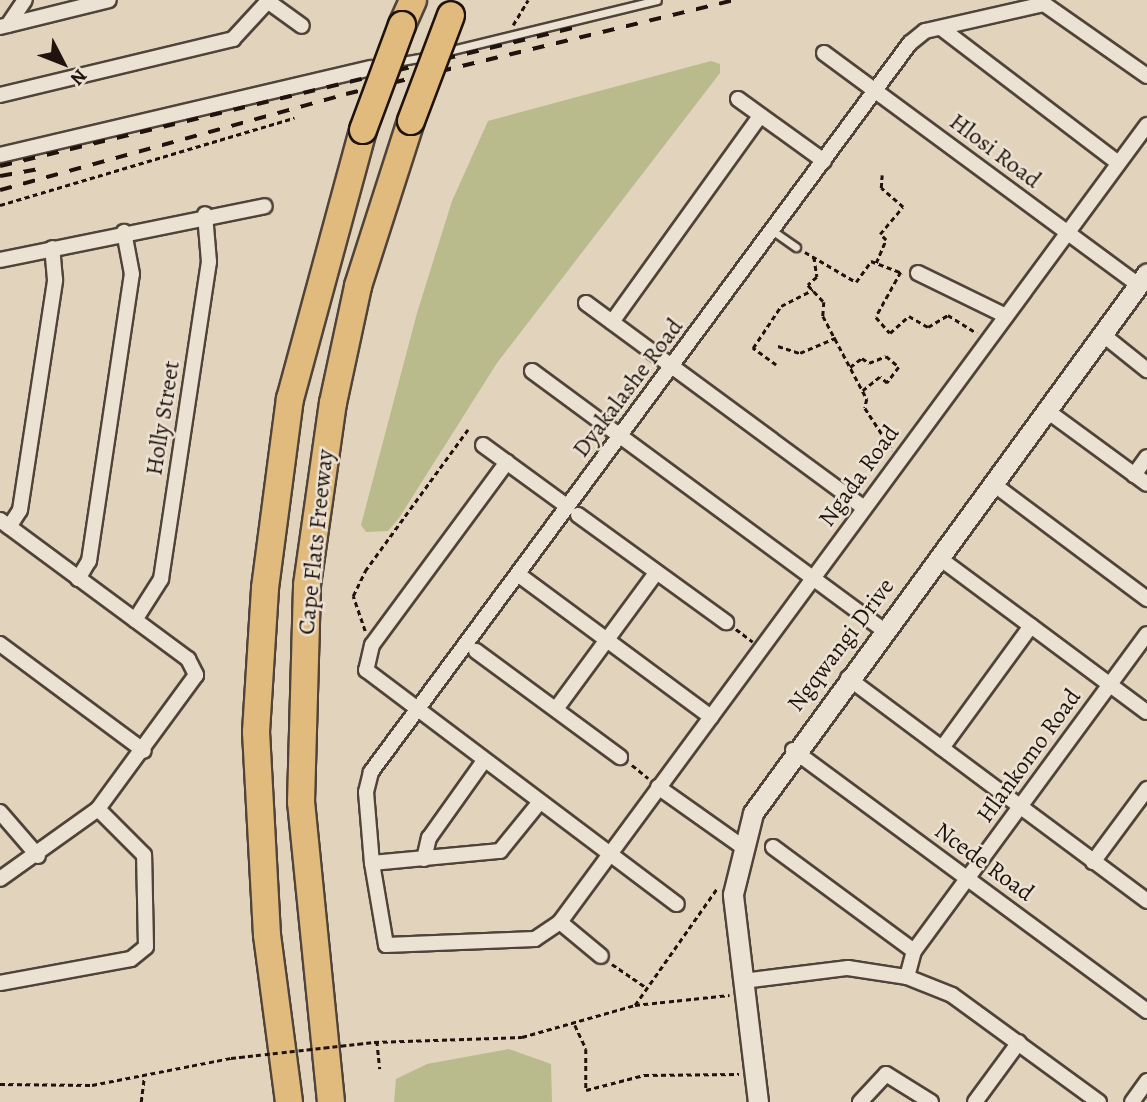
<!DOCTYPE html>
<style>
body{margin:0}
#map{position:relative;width:1147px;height:1102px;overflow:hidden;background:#e2d3bc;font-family:Alegreya,serif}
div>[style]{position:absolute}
.green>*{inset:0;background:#b9bb8d}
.path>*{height:2.5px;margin-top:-1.25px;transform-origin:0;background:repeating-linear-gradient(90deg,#20130d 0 5px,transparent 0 8.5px)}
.roads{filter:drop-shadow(2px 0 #504339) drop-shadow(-2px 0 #504339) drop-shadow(0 2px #504339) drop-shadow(0 -2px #504339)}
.lane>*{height:7px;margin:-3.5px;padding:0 3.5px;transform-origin:3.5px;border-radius:3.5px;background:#ece2d3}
.street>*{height:14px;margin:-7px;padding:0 7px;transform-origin:7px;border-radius:7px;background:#ece2d3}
.secondary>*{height:19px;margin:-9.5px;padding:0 9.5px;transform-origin:9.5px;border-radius:9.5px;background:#ece2d3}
.highway>*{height:26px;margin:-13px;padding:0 13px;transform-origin:13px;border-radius:13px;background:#e1ba7e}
.rail>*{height:3.5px;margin-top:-1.75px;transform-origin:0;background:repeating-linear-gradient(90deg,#20130d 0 12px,transparent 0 24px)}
.path-bridge>*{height:2.5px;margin-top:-1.25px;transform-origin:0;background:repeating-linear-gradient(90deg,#20130d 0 5px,transparent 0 8.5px)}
.bridges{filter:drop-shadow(2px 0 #20130d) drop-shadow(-2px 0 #20130d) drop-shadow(0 2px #20130d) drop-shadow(0 -2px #20130d)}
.highway-bridge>*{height:26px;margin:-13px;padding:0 13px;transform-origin:13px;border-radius:13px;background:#e1ba7e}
span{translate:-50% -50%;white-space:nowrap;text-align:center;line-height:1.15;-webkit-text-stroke:5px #ece2d3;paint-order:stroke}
.street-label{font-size:24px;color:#20130d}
.north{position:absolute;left:28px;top:28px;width:70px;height:70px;-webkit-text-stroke:5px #ece2d3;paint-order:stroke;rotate:132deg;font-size:19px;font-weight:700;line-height:28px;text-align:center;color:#20130d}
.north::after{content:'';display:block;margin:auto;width:24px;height:32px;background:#20130d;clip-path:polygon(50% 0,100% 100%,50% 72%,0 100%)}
</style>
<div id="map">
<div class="green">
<div style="clip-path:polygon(711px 61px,720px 64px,720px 73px,497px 363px,399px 518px,388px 531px,366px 532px,361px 525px,417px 313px,452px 201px,488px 121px)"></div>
<div style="clip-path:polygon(509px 1049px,551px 1064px,552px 1102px,394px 1102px,396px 1079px,427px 1064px)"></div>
</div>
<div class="path">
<div style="left:513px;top:25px;width:29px;rotate:-59deg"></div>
<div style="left:0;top:205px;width:307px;rotate:-16.5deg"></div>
<div style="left:805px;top:252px;width:59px;rotate:30.5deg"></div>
<div style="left:856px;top:282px;width:26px;rotate:-54deg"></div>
<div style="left:871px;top:261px;width:34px;rotate:21deg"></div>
<div style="left:814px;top:257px;width:20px;rotate:81deg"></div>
<div style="left:817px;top:277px;width:12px;rotate:138deg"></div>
<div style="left:808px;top:285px;width:23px;rotate:47deg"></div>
<div style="left:824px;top:302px;width:14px;rotate:94deg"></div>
<div style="left:823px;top:316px;width:94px;rotate:62.1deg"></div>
<div style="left:867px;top:399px;width:9px;rotate:103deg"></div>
<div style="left:865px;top:408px;width:51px;rotate:56.9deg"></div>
<div style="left:876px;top:263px;width:25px;rotate:-67deg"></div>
<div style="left:886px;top:240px;width:8px;rotate:-135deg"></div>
<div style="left:880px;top:234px;width:35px;rotate:-50deg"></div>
<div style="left:903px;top:207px;width:29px;rotate:-139deg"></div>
<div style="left:881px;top:188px;width:13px;rotate:-86deg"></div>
<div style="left:901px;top:272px;width:51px;rotate:119.1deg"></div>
<div style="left:876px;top:317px;width:21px;rotate:49deg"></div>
<div style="left:890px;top:333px;width:25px;rotate:-42deg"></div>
<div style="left:909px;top:316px;width:22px;rotate:30deg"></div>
<div style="left:928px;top:327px;width:23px;rotate:-31deg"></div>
<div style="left:948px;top:315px;width:34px;rotate:32deg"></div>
<div style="left:778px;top:346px;width:23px;rotate:18deg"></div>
<div style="left:800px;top:353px;width:39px;rotate:-23deg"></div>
<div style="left:776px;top:365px;width:29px;rotate:-144deg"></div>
<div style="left:753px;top:348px;width:50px;rotate:-56.3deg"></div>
<div style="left:781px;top:306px;width:36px;rotate:-27deg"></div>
<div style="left:850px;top:367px;width:15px;rotate:-37deg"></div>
<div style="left:862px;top:358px;width:9px;rotate:36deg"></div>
<div style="left:869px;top:363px;width:18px;rotate:-22deg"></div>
<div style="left:886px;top:356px;width:17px;rotate:40deg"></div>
<div style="left:899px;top:367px;width:20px;rotate:127deg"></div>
<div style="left:887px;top:383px;width:9px;rotate:-139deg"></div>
<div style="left:880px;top:377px;width:22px;rotate:141deg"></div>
<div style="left:736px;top:629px;width:21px;rotate:37deg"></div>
<div style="left:365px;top:631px;width:37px;rotate:-109deg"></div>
<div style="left:353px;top:596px;width:28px;rotate:-64deg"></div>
<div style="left:365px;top:571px;width:175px;rotate:-54deg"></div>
<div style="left:632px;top:765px;width:21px;rotate:39deg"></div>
<div style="left:612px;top:964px;width:42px;rotate:34.4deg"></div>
<div style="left:635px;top:1005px;width:144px;rotate:-54.9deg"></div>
<div style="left:575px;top:1025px;width:26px;rotate:65deg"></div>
<div style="left:586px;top:1049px;width:41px;rotate:90deg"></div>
<div style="left:586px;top:1090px;width:60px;rotate:-14.5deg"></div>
<div style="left:644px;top:1075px;width:95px;rotate:-0.6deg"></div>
<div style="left:377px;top:1041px;width:28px;rotate:84deg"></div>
<div style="left:374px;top:1042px;width:148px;rotate:-1.9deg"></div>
<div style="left:522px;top:1037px;width:117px;rotate:-15.8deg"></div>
<div style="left:635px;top:1005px;width:95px;rotate:-6.1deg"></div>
<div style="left:0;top:1084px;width:92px;rotate:0.6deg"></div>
<div style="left:92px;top:1085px;width:142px;rotate:-11deg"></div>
<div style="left:141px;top:1102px;width:24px;rotate:-83deg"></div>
</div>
<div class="roads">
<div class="lane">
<div style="left:444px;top:52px;width:219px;rotate:-13.7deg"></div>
<div style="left:396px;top:62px;width:34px;rotate:-10deg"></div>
<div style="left:773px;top:231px;width:28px;rotate:35deg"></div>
</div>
<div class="street">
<div style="left:266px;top:0;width:44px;rotate:35.8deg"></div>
<div style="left:8px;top:25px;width:30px;rotate:-56deg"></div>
<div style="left:0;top:27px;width:112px;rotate:-13.9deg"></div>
<div style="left:941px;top:28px;width:223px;rotate:37.3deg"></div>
<div style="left:824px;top:53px;width:391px;rotate:36.4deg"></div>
<div style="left:1147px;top:76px;width:126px;rotate:-145deg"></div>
<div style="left:1044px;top:4px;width:122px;rotate:167.2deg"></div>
<div style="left:925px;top:31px;width:19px;rotate:141deg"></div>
<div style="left:910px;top:43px;width:907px;rotate:126.48deg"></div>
<div style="left:371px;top:772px;width:21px;rotate:104deg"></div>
<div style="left:366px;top:792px;width:71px;rotate:85.2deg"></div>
<div style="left:372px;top:863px;width:83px;rotate:80.3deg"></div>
<div style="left:386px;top:945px;width:149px;rotate:-2.3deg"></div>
<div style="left:535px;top:939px;width:30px;rotate:-34deg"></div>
<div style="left:560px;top:922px;width:990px;rotate:-53.63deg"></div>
<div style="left:0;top:95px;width:240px;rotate:-13.5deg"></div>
<div style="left:233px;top:39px;width:53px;rotate:-47.3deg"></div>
<div style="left:738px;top:99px;width:106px;rotate:35.8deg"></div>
<div style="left:0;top:155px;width:381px;rotate:-13.2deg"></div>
<div style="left:0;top:260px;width:270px;rotate:-11.5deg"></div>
<div style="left:918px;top:273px;width:98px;rotate:26deg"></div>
<div style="left:586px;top:303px;width:345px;rotate:36.4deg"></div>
<div style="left:612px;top:322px;width:254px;rotate:-54.3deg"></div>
<div style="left:1102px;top:334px;width:58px;rotate:38.7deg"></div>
<div style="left:532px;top:371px;width:436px;rotate:36.4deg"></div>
<div style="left:1046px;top:410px;width:125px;rotate:36.2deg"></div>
<div style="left:483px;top:445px;width:105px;rotate:36.1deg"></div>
<div style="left:507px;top:462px;width:227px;rotate:126.4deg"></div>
<div style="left:372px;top:645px;width:26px;rotate:103deg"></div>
<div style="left:366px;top:670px;width:389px;rotate:37deg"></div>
<div style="left:1134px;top:475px;width:22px;rotate:-54deg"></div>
<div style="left:992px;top:483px;width:194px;rotate:36.8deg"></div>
<div style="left:578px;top:515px;width:183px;rotate:35.9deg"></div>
<div style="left:0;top:520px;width:234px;rotate:36.5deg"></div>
<div style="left:188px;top:659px;width:18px;rotate:63deg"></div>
<div style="left:196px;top:675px;width:166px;rotate:126.2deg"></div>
<div style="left:98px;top:809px;width:120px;rotate:144.5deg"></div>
<div style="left:9px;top:527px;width:20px;rotate:-57deg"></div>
<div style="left:20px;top:510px;width:233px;rotate:-81.3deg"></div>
<div style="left:55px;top:280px;width:32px;rotate:-95deg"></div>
<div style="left:938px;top:557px;width:260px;rotate:36.6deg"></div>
<div style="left:519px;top:575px;width:239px;rotate:36.5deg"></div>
<div style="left:78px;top:579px;width:21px;rotate:-59deg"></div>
<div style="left:89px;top:561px;width:290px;rotate:-81.5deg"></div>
<div style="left:132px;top:274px;width:43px;rotate:-100.8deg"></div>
<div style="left:135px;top:620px;width:49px;rotate:-57.6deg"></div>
<div style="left:161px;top:579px;width:321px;rotate:-81.4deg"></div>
<div style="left:209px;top:262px;width:48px;rotate:-94.8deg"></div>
<div style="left:0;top:644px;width:179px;rotate:36.6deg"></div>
<div style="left:476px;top:651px;width:179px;rotate:36.4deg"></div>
<div style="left:848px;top:678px;width:373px;rotate:36.7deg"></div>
<div style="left:556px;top:709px;width:169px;rotate:-53.7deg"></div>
<div style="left:942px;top:748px;width:151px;rotate:-53.9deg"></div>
<div style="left:793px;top:750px;width:440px;rotate:36.4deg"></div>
<div style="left:658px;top:787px;width:100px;rotate:35.3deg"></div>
<div style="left:0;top:812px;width:58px;rotate:49.2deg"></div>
<div style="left:773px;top:847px;width:175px;rotate:36.4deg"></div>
<div style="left:424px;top:859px;width:22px;rotate:-77deg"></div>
<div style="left:429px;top:838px;width:93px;rotate:-54.6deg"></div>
<div style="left:1093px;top:862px;width:91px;rotate:-53.5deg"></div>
<div style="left:372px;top:863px;width:129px;rotate:-5.4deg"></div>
<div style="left:500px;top:851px;width:62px;rotate:-50.9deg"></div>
<div style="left:560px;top:922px;width:53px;rotate:39.7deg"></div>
<div style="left:907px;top:977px;width:27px;rotate:-75deg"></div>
<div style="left:914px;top:951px;width:393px;rotate:-53.7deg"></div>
<div style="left:743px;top:981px;width:106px;rotate:-7.1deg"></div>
<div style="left:848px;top:968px;width:60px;rotate:8.7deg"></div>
<div style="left:907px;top:977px;width:48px;rotate:21.8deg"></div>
<div style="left:952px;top:995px;width:182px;rotate:36.1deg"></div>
<div style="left:0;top:983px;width:133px;rotate:-10.4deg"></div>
<div style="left:131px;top:959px;width:19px;rotate:-39deg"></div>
<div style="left:146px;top:947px;width:92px;rotate:-91.2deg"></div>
<div style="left:144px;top:855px;width:65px;rotate:-135deg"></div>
<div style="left:860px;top:1102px;width:38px;rotate:-47deg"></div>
<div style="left:886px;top:1074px;width:53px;rotate:31.9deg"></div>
<div style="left:975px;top:1102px;width:74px;rotate:-53.7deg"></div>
<div style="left:1132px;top:1102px;width:26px;rotate:-54deg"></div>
</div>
<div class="secondary">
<div style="left:758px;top:1102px;width:209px;rotate:-96.9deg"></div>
<div style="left:733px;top:894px;width:83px;rotate:-76.1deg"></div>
<div style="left:753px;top:813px;width:668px;rotate:-53.88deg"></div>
</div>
<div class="highway">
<div style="left:402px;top:25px;width:27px;rotate:-66deg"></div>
<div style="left:289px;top:1102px;width:168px;rotate:-97.5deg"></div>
<div style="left:267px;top:935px;width:203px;rotate:-93.1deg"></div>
<div style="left:256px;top:732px;width:144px;rotate:-86.4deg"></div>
<div style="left:265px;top:588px;width:191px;rotate:-82.5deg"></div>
<div style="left:290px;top:399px;width:279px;rotate:-74.8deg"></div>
<div style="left:331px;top:1102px;width:301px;rotate:-95.7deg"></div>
<div style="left:301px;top:802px;width:217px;rotate:-88.4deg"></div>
<div style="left:307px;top:585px;width:184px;rotate:-81.9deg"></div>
<div style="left:333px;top:403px;width:120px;rotate:-77.9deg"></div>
<div style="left:358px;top:286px;width:173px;rotate:-72.2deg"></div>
</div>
</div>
<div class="rail">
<div style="left:0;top:166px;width:598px;rotate:-13.55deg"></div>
<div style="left:0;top:176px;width:45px;rotate:-10.3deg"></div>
<div style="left:0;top:190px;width:359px;rotate:-15.5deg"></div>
<div style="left:346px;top:94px;width:399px;rotate:-13.6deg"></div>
</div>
<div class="path-bridge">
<div style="left:231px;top:1058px;width:144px;rotate:-6.4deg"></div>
</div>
<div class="bridges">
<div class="highway-bridge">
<div style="left:411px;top:121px;width:113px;rotate:-69.3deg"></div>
<div style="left:363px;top:130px;width:112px;rotate:-69.6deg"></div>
</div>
</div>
<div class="street-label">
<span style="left:995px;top:151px;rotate:37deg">Hlosi Road</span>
<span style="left:628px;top:388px;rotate:-53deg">Dyakalashe Road</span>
<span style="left:163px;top:418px;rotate:-81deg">Holly Street</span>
<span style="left:859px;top:476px;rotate:-54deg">Ngada Road</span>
<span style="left:316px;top:542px;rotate:-84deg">Cape Flats Freeway</span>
<span style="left:841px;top:645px;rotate:-53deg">Ngqwangi Drive</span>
<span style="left:1029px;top:756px;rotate:-54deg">Hlankomo Road</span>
<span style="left:984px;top:862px;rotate:36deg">Ncede Road</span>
</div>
<div class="north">N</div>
</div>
